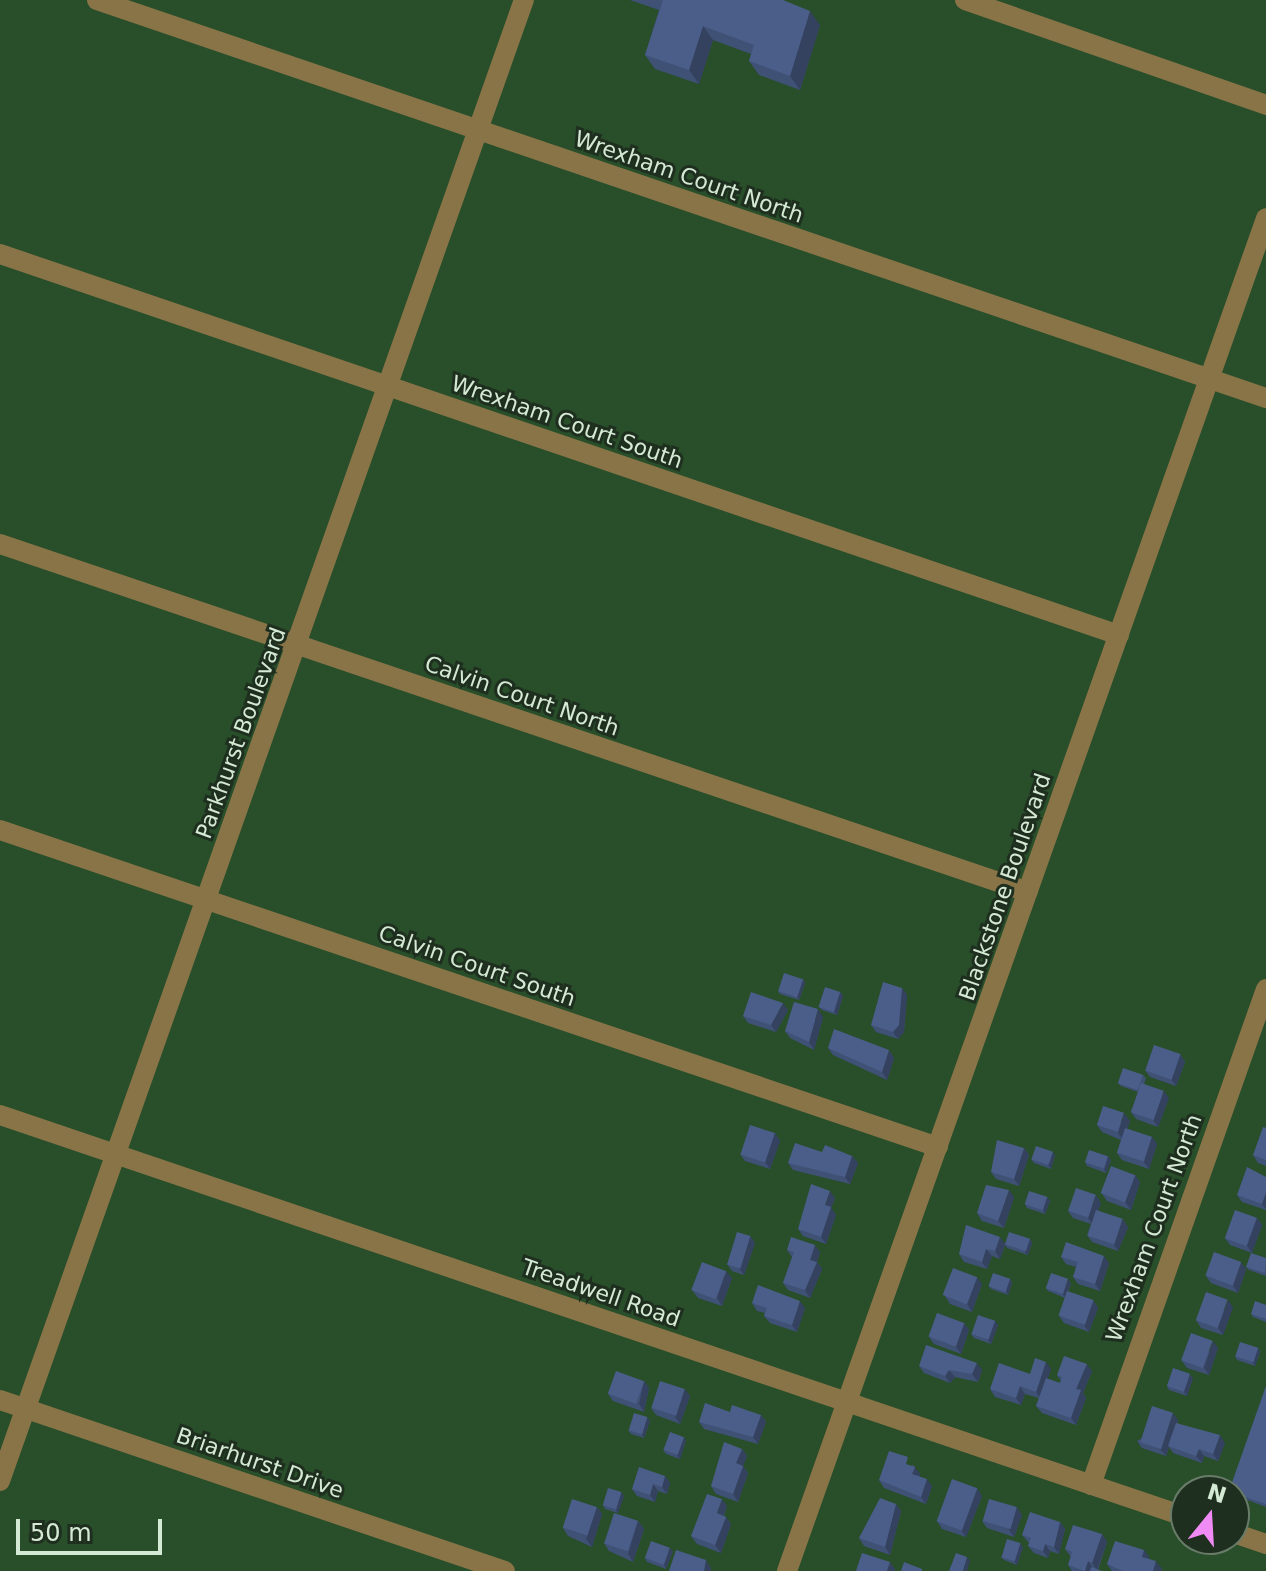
<!DOCTYPE html>
<style>
body{margin:0}
#map{position:relative;width:1266px;height:1571px;overflow:hidden;background:#284e2a;font-family:"DejaVu Sans",sans-serif}
div>[style]{position:absolute}
.minor>*{height:20px;margin:-10px;padding:0 10px;transform-origin:10px;border-radius:10px;background:#897448}
.wall>*{inset:0;background:#405176}
.shaded-wall>*{inset:0;background:#344260}
.building>*{inset:0;background:#4a5e89;transform-origin:0 0}
span{translate:-50% -50%;white-space:nowrap;text-align:center;line-height:1.15;-webkit-text-stroke:6px #1f2f1f;paint-order:stroke}
.street-label{font-size:22px;color:#d5ead5}
.north{position:absolute;left:1170px;top:1475px;width:80px;height:80px;box-sizing:border-box;background:#1f2f1f;border:2px solid #687a68;border-radius:50%;rotate:18deg;font-size:22px;font-weight:700;line-height:32px;text-align:center;color:#d5ead5}
.north::after{content:'';display:block;margin:auto;width:28px;height:36px;background:#f08bf6;clip-path:polygon(50% 0,100% 100%,50% 72%,0 100%)}
.scale{position:absolute;left:16px;top:1519px;width:146px;height:36px;box-sizing:border-box;border:4px solid #d5ead5;border-top:0;padding-left:10px;font-size:24px;line-height:28px;white-space:nowrap;color:#d5ead5;-webkit-text-stroke:6px #1f2f1f;paint-order:stroke}
</style>
<div id="map">
<div class="minor">
<div style="left:97px;top:0;width:1235px;rotate:18.8deg"></div>
<div style="left:965px;top:0;width:319px;rotate:19.2deg"></div>
<div style="left:0;top:254px;width:1182px;rotate:18.8deg"></div>
<div style="left:0;top:544px;width:1085px;rotate:18.7deg"></div>
<div style="left:0;top:830px;width:990px;rotate:18.67deg"></div>
<div style="left:0;top:1115px;width:1252px;rotate:18.72deg"></div>
<div style="left:0;top:1400px;width:533px;rotate:18.71deg"></div>
<div style="left:0;top:1481px;width:1571px;rotate:-70.52deg"></div>
<div style="left:1091px;top:1485px;width:526px;rotate:-70.57deg"></div>
<div style="left:1234px;top:1533px;width:34px;rotate:19deg"></div>
<div style="left:787px;top:1571px;width:1435px;rotate:-70.5deg"></div>
</div>
<div class="wall">
<div style="clip-path:polygon(630px 0,783px 0,820px 25px,800px 90px,759px 75px,749px 61px,751px 54px,713px 40px,699px 84px,655px 69px,645px 55px,659px 10px)"></div>
<div style="clip-path:polygon(803px 979px,805px 983px,799px 1000px,780px 994px,778px 991px)"></div>
<div style="clip-path:polygon(902px 988px,907px 995px,904px 1032px,898px 1039px,876px 1032px,871px 1025px)"></div>
<div style="clip-path:polygon(840px 992px,843px 996px,837px 1015px,822px 1010px,819px 1007px)"></div>
<div style="clip-path:polygon(788px 1010px,776px 1032px,748px 1023px,743px 1016px)"></div>
<div style="clip-path:polygon(823px 1017px,814px 1050px,790px 1038px,785px 1031px)"></div>
<div style="clip-path:polygon(828px 1048px,894px 1058px,887px 1080px,833px 1055px)"></div>
<div style="clip-path:polygon(1180px 1054px,1185px 1062px,1176px 1086px,1150px 1077px,1145px 1070px)"></div>
<div style="clip-path:polygon(1143px 1075px,1146px 1078px,1144px 1084px,1169px 1098px,1158px 1127px,1136px 1119px,1131px 1112px,1138px 1092px,1121px 1086px,1118px 1083px)"></div>
<div style="clip-path:polygon(1130px 1121px,1127px 1129px,1152px 1137px,1157px 1144px,1149px 1169px,1122px 1160px,1117px 1153px,1121px 1140px,1102px 1132px,1097px 1125px)"></div>
<div style="clip-path:polygon(1266px 1128px,1266px 1166px,1258px 1163px,1253px 1155px)"></div>
<div style="clip-path:polygon(775px 1133px,780px 1141px,770px 1169px,745px 1161px,740px 1154px)"></div>
<div style="clip-path:polygon(1024px 1148px,1029px 1155px,1019px 1186px,996px 1179px,991px 1172px)"></div>
<div style="clip-path:polygon(822px 1152px,852px 1156px,858px 1163px,850px 1184px,793px 1170px,788px 1163px)"></div>
<div style="clip-path:polygon(1055px 1155px,1051px 1169px,1034px 1163px,1031px 1159px)"></div>
<div style="clip-path:polygon(1111px 1160px,1106px 1173px,1087px 1166px,1085px 1162px)"></div>
<div style="clip-path:polygon(1135px 1175px,1140px 1182px,1131px 1210px,1107px 1201px,1102px 1194px)"></div>
<div style="clip-path:polygon(1266px 1177px,1266px 1210px,1242px 1202px,1237px 1195px)"></div>
<div style="clip-path:polygon(1014px 1197px,1004px 1228px,982px 1221px,977px 1213px)"></div>
<div style="clip-path:polygon(1047px 1197px,1050px 1201px,1045px 1214px,1027px 1208px,1025px 1204px)"></div>
<div style="clip-path:polygon(835px 1198px,831px 1208px,836px 1215px,826px 1244px,803px 1236px,798px 1229px)"></div>
<div style="clip-path:polygon(1101px 1203px,1098px 1211px,1128px 1227px,1118px 1251px,1092px 1242px,1087px 1235px,1091px 1224px,1073px 1218px,1068px 1211px)"></div>
<div style="clip-path:polygon(1257px 1218px,1262px 1225px,1252px 1253px,1230px 1245px,1225px 1238px)"></div>
<div style="clip-path:polygon(750px 1236px,755px 1243px,744px 1275px,732px 1271px,727px 1264px)"></div>
<div style="clip-path:polygon(1030px 1239px,1032px 1243px,1028px 1255px,1007px 1248px,1005px 1245px,1000px 1259px,992px 1256px,987px 1269px,964px 1262px,959px 1254px,1004px 1243px)"></div>
<div style="clip-path:polygon(787px 1250px,820px 1252px,817px 1262px,822px 1269px,810px 1298px,788px 1290px,783px 1283px,792px 1257px)"></div>
<div style="clip-path:polygon(1061px 1257px,1109px 1263px,1100px 1291px,1078px 1284px,1073px 1277px,1076px 1267px,1066px 1264px)"></div>
<div style="clip-path:polygon(1266px 1258px,1266px 1276px,1249px 1270px,1246px 1267px)"></div>
<div style="clip-path:polygon(1246px 1269px,1238px 1293px,1211px 1283px,1206px 1276px)"></div>
<div style="clip-path:polygon(732px 1278px,722px 1306px,698px 1298px,692px 1290px)"></div>
<div style="clip-path:polygon(1010px 1279px,1012px 1283px,1008px 1295px,991px 1289px,989px 1286px)"></div>
<div style="clip-path:polygon(1071px 1283px,1068px 1292px,1093px 1300px,1098px 1308px,1089px 1332px,1064px 1323px,1059px 1316px,1065px 1298px,1048px 1291px,1046px 1288px)"></div>
<div style="clip-path:polygon(982px 1284px,972px 1312px,950px 1304px,945px 1296px)"></div>
<div style="clip-path:polygon(752px 1303px,805px 1308px,797px 1332px,770px 1323px,764px 1316px,765px 1313px,757px 1311px)"></div>
<div style="clip-path:polygon(1266px 1305px,1266px 1322px,1253px 1317px,1251px 1314px)"></div>
<div style="clip-path:polygon(1233px 1307px,1223px 1335px,1201px 1328px,1196px 1320px)"></div>
<div style="clip-path:polygon(995px 1321px,998px 1325px,991px 1344px,974px 1338px,971px 1334px)"></div>
<div style="clip-path:polygon(964px 1323px,969px 1330px,961px 1354px,934px 1344px,929px 1337px)"></div>
<div style="clip-path:polygon(1218px 1348px,1209px 1375px,1187px 1368px,1182px 1361px)"></div>
<div style="clip-path:polygon(1258px 1348px,1260px 1352px,1255px 1366px,1237px 1360px,1235px 1356px)"></div>
<div style="clip-path:polygon(919px 1366px,982px 1370px,978px 1382px,955px 1377px,950px 1383px,924px 1373px)"></div>
<div style="clip-path:polygon(1051px 1369px,1047px 1379px,1060px 1383px,1061px 1381px,1057px 1375px,1092px 1371px,1083px 1393px,1086px 1398px,1076px 1425px,1042px 1413px,1036px 1406px,1039px 1398px,1025px 1394px,1021px 1405px,995px 1397px,990px 1389px,1030px 1374px)"></div>
<div style="clip-path:polygon(1193px 1378px,1187px 1396px,1169px 1390px,1167px 1386px)"></div>
<div style="clip-path:polygon(644px 1381px,649px 1388px,644px 1412px,613px 1401px,608px 1394px)"></div>
<div style="clip-path:polygon(1266px 1386px,1266px 1507px,1234px 1495px,1234px 1491px)"></div>
<div style="clip-path:polygon(690px 1396px,680px 1424px,656px 1415px,651px 1408px)"></div>
<div style="clip-path:polygon(761px 1415px,766px 1422px,758px 1444px,704px 1429px,699px 1422px)"></div>
<div style="clip-path:polygon(1178px 1420px,1177px 1423px,1225px 1443px,1218px 1461px,1204px 1456px,1202px 1463px,1173px 1453px,1169px 1447px,1166px 1456px,1142px 1448px,1137px 1441px)"></div>
<div style="clip-path:polygon(650px 1421px,644px 1438px,631px 1434px,628px 1430px)"></div>
<div style="clip-path:polygon(686px 1440px,680px 1459px,666px 1454px,663px 1450px)"></div>
<div style="clip-path:polygon(742px 1449px,747px 1456px,743px 1466px,748px 1473px,738px 1502px,716px 1494px,711px 1486px)"></div>
<div style="clip-path:polygon(913px 1465px,920px 1474px,919px 1476px,932px 1486px,926px 1504px,884px 1488px,879px 1480px)"></div>
<div style="clip-path:polygon(665px 1476px,670px 1483px,667px 1494px,658px 1491px,655px 1502px,637px 1496px,632px 1489px)"></div>
<div style="clip-path:polygon(624px 1496px,618px 1513px,605px 1509px,603px 1505px)"></div>
<div style="clip-path:polygon(982px 1496px,966px 1537px,942px 1529px,937px 1521px)"></div>
<div style="clip-path:polygon(896px 1504px,901px 1511px,890px 1555px,864px 1546px,859px 1538px)"></div>
<div style="clip-path:polygon(727px 1506px,724px 1516px,726px 1517px,731px 1524px,721px 1553px,697px 1544px,691px 1536px)"></div>
<div style="clip-path:polygon(597px 1507px,602px 1514px,592px 1547px,568px 1536px,563px 1528px)"></div>
<div style="clip-path:polygon(1022px 1515px,1014px 1537px,987px 1528px,982px 1521px)"></div>
<div style="clip-path:polygon(638px 1521px,644px 1529px,633px 1562px,609px 1551px,604px 1543px)"></div>
<div style="clip-path:polygon(1060px 1522px,1065px 1529px,1059px 1554px,1050px 1551px,1048px 1558px,1034px 1553px,1028px 1546px,1029px 1543px,1022px 1535px)"></div>
<div style="clip-path:polygon(1102px 1534px,1107px 1542px,1098px 1570px,1102px 1571px,1072px 1571px,1068px 1565px,1071px 1557px,1065px 1549px)"></div>
<div style="clip-path:polygon(1023px 1547px,1017px 1565px,1004px 1560px,1001px 1557px)"></div>
<div style="clip-path:polygon(1144px 1550px,1149px 1557px,1149px 1559px,1162px 1569px,1161px 1571px,1112px 1571px,1107px 1564px)"></div>
<div style="clip-path:polygon(673px 1551px,666px 1569px,647px 1562px,645px 1558px)"></div>
</div>
<div class="shaded-wall">
<div style="clip-path:polygon(810px 11px,820px 25px,800px 90px,790px 76px)"></div>
<div style="clip-path:polygon(703px 26px,713px 40px,699px 84px,689px 70px)"></div>
<div style="clip-path:polygon(803px 979px,805px 983px,799px 1000px,797px 997px)"></div>
<div style="clip-path:polygon(902px 988px,907px 995px,904px 1032px,898px 1039px,893px 1032px)"></div>
<div style="clip-path:polygon(840px 992px,843px 996px,837px 1015px,834px 1012px)"></div>
<div style="clip-path:polygon(783px 1003px,788px 1010px,776px 1032px,771px 1025px)"></div>
<div style="clip-path:polygon(818px 1009px,823px 1017px,814px 1050px,809px 1042px)"></div>
<div style="clip-path:polygon(889px 1050px,894px 1058px,887px 1080px,882px 1072px)"></div>
<div style="clip-path:polygon(1180px 1054px,1185px 1062px,1176px 1086px,1171px 1079px)"></div>
<div style="clip-path:polygon(1164px 1091px,1169px 1098px,1158px 1127px,1153px 1120px)"></div>
<div style="clip-path:polygon(1124px 1113px,1130px 1121px,1123px 1140px,1118px 1133px)"></div>
<div style="clip-path:polygon(775px 1133px,780px 1141px,770px 1169px,765px 1162px)"></div>
<div style="clip-path:polygon(1152px 1137px,1157px 1144px,1149px 1169px,1144px 1162px)"></div>
<div style="clip-path:polygon(1024px 1148px,1029px 1155px,1019px 1186px,1014px 1179px)"></div>
<div style="clip-path:polygon(1053px 1152px,1055px 1155px,1051px 1169px,1048px 1165px)"></div>
<div style="clip-path:polygon(852px 1156px,858px 1163px,850px 1184px,845px 1177px)"></div>
<div style="clip-path:polygon(1108px 1156px,1111px 1160px,1106px 1173px,1104px 1169px)"></div>
<div style="clip-path:polygon(1135px 1175px,1140px 1182px,1131px 1210px,1125px 1202px)"></div>
<div style="clip-path:polygon(1009px 1190px,1014px 1197px,1004px 1228px,998px 1221px)"></div>
<div style="clip-path:polygon(830px 1191px,835px 1198px,831px 1208px,836px 1215px,826px 1244px,821px 1237px,825px 1205px)"></div>
<div style="clip-path:polygon(1266px 1192px,1266px 1209px,1262px 1204px)"></div>
<div style="clip-path:polygon(1096px 1195px,1101px 1203px,1093px 1225px,1088px 1218px)"></div>
<div style="clip-path:polygon(1047px 1197px,1050px 1201px,1045px 1214px,1043px 1210px)"></div>
<div style="clip-path:polygon(1257px 1218px,1262px 1225px,1252px 1253px,1247px 1246px)"></div>
<div style="clip-path:polygon(1123px 1219px,1128px 1227px,1118px 1251px,1113px 1243px)"></div>
<div style="clip-path:polygon(750px 1236px,755px 1243px,744px 1275px,739px 1268px)"></div>
<div style="clip-path:polygon(1000px 1237px,1005px 1244px,1000px 1259px,995px 1251px)"></div>
<div style="clip-path:polygon(1030px 1239px,1032px 1243px,1028px 1255px,1025px 1252px)"></div>
<div style="clip-path:polygon(815px 1245px,820px 1252px,817px 1262px,822px 1269px,810px 1298px,805px 1290px,810px 1260px)"></div>
<div style="clip-path:polygon(986px 1249px,992px 1256px,987px 1269px,982px 1262px)"></div>
<div style="clip-path:polygon(1104px 1256px,1109px 1263px,1100px 1291px,1095px 1284px)"></div>
<div style="clip-path:polygon(1241px 1262px,1246px 1269px,1238px 1293px,1233px 1286px)"></div>
<div style="clip-path:polygon(726px 1271px,732px 1278px,722px 1306px,717px 1298px)"></div>
<div style="clip-path:polygon(977px 1277px,982px 1284px,972px 1312px,967px 1304px)"></div>
<div style="clip-path:polygon(1010px 1279px,1012px 1283px,1008px 1295px,1006px 1291px)"></div>
<div style="clip-path:polygon(1068px 1279px,1071px 1283px,1065px 1298px,1063px 1294px)"></div>
<div style="clip-path:polygon(1093px 1300px,1098px 1308px,1089px 1332px,1084px 1325px)"></div>
<div style="clip-path:polygon(1228px 1300px,1233px 1307px,1223px 1335px,1218px 1328px)"></div>
<div style="clip-path:polygon(800px 1301px,805px 1308px,797px 1332px,792px 1325px)"></div>
<div style="clip-path:polygon(995px 1321px,998px 1325px,991px 1344px,988px 1340px)"></div>
<div style="clip-path:polygon(964px 1323px,969px 1330px,961px 1354px,956px 1347px)"></div>
<div style="clip-path:polygon(1213px 1341px,1218px 1348px,1209px 1375px,1204px 1368px)"></div>
<div style="clip-path:polygon(1258px 1348px,1260px 1352px,1255px 1366px,1253px 1363px)"></div>
<div style="clip-path:polygon(1046px 1362px,1051px 1369px,1041px 1399px,1036px 1392px)"></div>
<div style="clip-path:polygon(977px 1363px,982px 1370px,978px 1382px,972px 1374px)"></div>
<div style="clip-path:polygon(1087px 1364px,1092px 1371px,1083px 1393px,1086px 1398px,1076px 1425px,1071px 1418px,1076px 1389px)"></div>
<div style="clip-path:polygon(949px 1370px,955px 1377px,950px 1383px,945px 1376px)"></div>
<div style="clip-path:polygon(1190px 1374px,1193px 1378px,1187px 1396px,1184px 1392px)"></div>
<div style="clip-path:polygon(644px 1381px,649px 1388px,644px 1412px,639px 1404px)"></div>
<div style="clip-path:polygon(1020px 1386px,1025px 1394px,1021px 1405px,1016px 1398px)"></div>
<div style="clip-path:polygon(685px 1389px,690px 1396px,680px 1424px,675px 1417px)"></div>
<div style="clip-path:polygon(1173px 1413px,1178px 1420px,1166px 1456px,1160px 1449px)"></div>
<div style="clip-path:polygon(761px 1415px,766px 1422px,758px 1444px,753px 1437px)"></div>
<div style="clip-path:polygon(647px 1417px,650px 1421px,644px 1438px,642px 1435px)"></div>
<div style="clip-path:polygon(1220px 1435px,1225px 1443px,1218px 1461px,1213px 1454px)"></div>
<div style="clip-path:polygon(684px 1437px,686px 1440px,680px 1459px,677px 1455px)"></div>
<div style="clip-path:polygon(742px 1449px,747px 1456px,741px 1471px,736px 1463px)"></div>
<div style="clip-path:polygon(1199px 1449px,1204px 1456px,1202px 1463px,1196px 1456px)"></div>
<div style="clip-path:polygon(743px 1466px,748px 1473px,738px 1502px,733px 1494px)"></div>
<div style="clip-path:polygon(915px 1467px,920px 1474px,918px 1481px,912px 1474px)"></div>
<div style="clip-path:polygon(665px 1476px,670px 1483px,667px 1494px,662px 1487px)"></div>
<div style="clip-path:polygon(927px 1479px,932px 1486px,926px 1504px,921px 1497px)"></div>
<div style="clip-path:polygon(653px 1484px,658px 1491px,655px 1502px,650px 1495px)"></div>
<div style="clip-path:polygon(977px 1488px,982px 1496px,966px 1537px,961px 1530px)"></div>
<div style="clip-path:polygon(621px 1492px,624px 1496px,618px 1513px,616px 1510px)"></div>
<div style="clip-path:polygon(722px 1499px,727px 1506px,722px 1520px,717px 1513px)"></div>
<div style="clip-path:polygon(896px 1504px,901px 1511px,890px 1555px,885px 1547px)"></div>
<div style="clip-path:polygon(597px 1507px,602px 1514px,592px 1547px,586px 1539px)"></div>
<div style="clip-path:polygon(1017px 1507px,1022px 1515px,1014px 1537px,1009px 1530px)"></div>
<div style="clip-path:polygon(726px 1517px,731px 1524px,721px 1553px,715px 1545px)"></div>
<div style="clip-path:polygon(638px 1521px,644px 1529px,633px 1562px,628px 1554px)"></div>
<div style="clip-path:polygon(1060px 1522px,1065px 1529px,1059px 1554px,1054px 1547px)"></div>
<div style="clip-path:polygon(1102px 1534px,1107px 1542px,1097px 1570px,1092px 1563px)"></div>
<div style="clip-path:polygon(1020px 1543px,1023px 1547px,1017px 1565px,1014px 1561px)"></div>
<div style="clip-path:polygon(1045px 1544px,1050px 1551px,1048px 1558px,1043px 1551px)"></div>
<div style="clip-path:polygon(670px 1548px,673px 1551px,666px 1569px,664px 1565px)"></div>
<div style="clip-path:polygon(1144px 1550px,1149px 1557px,1147px 1564px,1142px 1557px)"></div>
<div style="clip-path:polygon(967px 1557px,970px 1561px,967px 1571px,963px 1571px)"></div>
<div style="clip-path:polygon(706px 1560px,711px 1568px,711px 1571px,704px 1571px)"></div>
<div style="clip-path:polygon(1088px 1561px,1093px 1568px,1092px 1571px,1085px 1571px)"></div>
<div style="clip-path:polygon(1156px 1561px,1162px 1569px,1161px 1571px,1153px 1571px)"></div>
<div style="clip-path:polygon(890px 1562px,895px 1569px,895px 1571px,887px 1571px)"></div>
</div>
<div class="building">
<div style="clip-path:polygon(663px 0,783px 0,810px 11px,790px 76px,749px 61px,754px 45px,703px 26px,689px 70px,645px 55px)"></div>
<div style="left:784px;top:973px;width:20px;height:19px;rotate:18deg"></div>
<div style="clip-path:polygon(883px 982px,902px 988px,899px 1025px,893px 1032px,871px 1025px)"></div>
<div style="left:825px;top:987px;width:16px;height:21px;rotate:18deg"></div>
<div style="clip-path:polygon(751px 992px,783px 1003px,771px 1025px,743px 1016px)"></div>
<div style="clip-path:polygon(794px 1002px,818px 1009px,809px 1042px,785px 1031px)"></div>
<div style="clip-path:polygon(834px 1029px,889px 1050px,882px 1072px,828px 1048px)"></div>
<div style="left:1154px;top:1045px;width:28px;height:27px;rotate:19deg"></div>
<div style="left:1123px;top:1068px;width:21px;height:16px;rotate:19deg"></div>
<div style="left:1141px;top:1083px;width:24px;height:31px;rotate:19deg"></div>
<div style="left:1103px;top:1106px;width:22px;height:20px;rotate:18deg"></div>
<div style="left:750px;top:1125px;width:26px;height:31px;rotate:18deg"></div>
<div style="clip-path:polygon(1263px 1127px,1266px 1128px,1266px 1160px,1253px 1155px)"></div>
<div style="left:1125px;top:1128px;width:28px;height:26px;rotate:18deg"></div>
<div style="clip-path:polygon(997px 1140px,1024px 1148px,1014px 1179px,991px 1172px)"></div>
<div style="clip-path:polygon(795px 1143px,822px 1152px,825px 1145px,852px 1156px,845px 1177px,788px 1163px)"></div>
<div style="left:1036px;top:1146px;width:18px;height:14px;rotate:19deg"></div>
<div style="left:1089px;top:1150px;width:20px;height:13px;rotate:18deg"></div>
<div style="left:1111px;top:1166px;width:26px;height:29px;rotate:21deg"></div>
<div style="clip-path:polygon(1247px 1167px,1266px 1177px,1266px 1192px,1262px 1204px,1237px 1195px)"></div>
<div style="clip-path:polygon(811px 1184px,830px 1191px,825px 1205px,831px 1207px,821px 1237px,798px 1229px)"></div>
<div style="clip-path:polygon(986px 1185px,1009px 1190px,998px 1221px,977px 1213px)"></div>
<div style="left:1076px;top:1188px;width:21px;height:24px;rotate:19deg"></div>
<div style="left:1029px;top:1191px;width:19px;height:14px;rotate:18deg"></div>
<div style="left:1096px;top:1210px;width:28px;height:27px;rotate:18deg"></div>
<div style="left:1235px;top:1210px;width:23px;height:30px;rotate:20deg"></div>
<div style="clip-path:polygon(966px 1225px,1000px 1237px,995px 1251px,986px 1249px,982px 1262px,959px 1254px)"></div>
<div style="left:737px;top:1232px;width:14px;height:34px;rotate:17deg"></div>
<div style="left:1009px;top:1232px;width:22px;height:13px;rotate:18deg"></div>
<div style="clip-path:polygon(791px 1237px,815px 1245px,810px 1260px,817px 1262px,805px 1290px,783px 1283px,794px 1252px,787px 1250px)"></div>
<div style="clip-path:polygon(1066px 1242px,1104px 1256px,1095px 1284px,1073px 1277px,1078px 1262px,1061px 1257px)"></div>
<div style="left:1214px;top:1252px;width:29px;height:25px;rotate:20deg"></div>
<div style="clip-path:polygon(1251px 1253px,1266px 1258px,1265px 1273px,1246px 1267px)"></div>
<div style="left:702px;top:1262px;width:26px;height:30px;rotate:21deg"></div>
<div style="left:953px;top:1268px;width:26px;height:29px;rotate:21deg"></div>
<div style="left:993px;top:1273px;width:18px;height:14px;rotate:19deg"></div>
<div style="left:1051px;top:1273px;width:18px;height:16px;rotate:19deg"></div>
<div style="clip-path:polygon(758px 1285px,800px 1301px,792px 1325px,764px 1316px,767px 1308px,752px 1303px)"></div>
<div style="left:1067px;top:1291px;width:28px;height:26px;rotate:19deg"></div>
<div style="left:1206px;top:1292px;width:23px;height:30px;rotate:20deg"></div>
<div style="clip-path:polygon(1255px 1301px,1266px 1305px,1266px 1319px,1251px 1314px)"></div>
<div style="left:937px;top:1313px;width:29px;height:25px;rotate:20deg"></div>
<div style="left:978px;top:1315px;width:18px;height:20px;rotate:19deg"></div>
<div style="left:1191px;top:1333px;width:23px;height:29px;rotate:20deg"></div>
<div style="left:1240px;top:1342px;width:19px;height:15px;rotate:18deg"></div>
<div style="clip-path:polygon(926px 1345px,977px 1363px,972px 1374px,949px 1370px,945px 1376px,919px 1366px)"></div>
<div style="clip-path:polygon(1064px 1356px,1087px 1364px,1076px 1389px,1081px 1390px,1071px 1418px,1036px 1406px,1046px 1378px,1060px 1383px,1062px 1377px,1057px 1375px)"></div>
<div style="clip-path:polygon(1035px 1358px,1046px 1362px,1036px 1392px,1020px 1386px,1016px 1398px,990px 1389px,999px 1363px,1030px 1374px)"></div>
<div style="left:1173px;top:1368px;width:18px;height:19px;rotate:19deg"></div>
<div style="left:616px;top:1371px;width:30px;height:24px;rotate:20deg"></div>
<div style="left:660px;top:1381px;width:26px;height:28px;rotate:18deg"></div>
<div style="clip-path:polygon(1266px 1386px,1266px 1504px,1234px 1493px,1234px 1491px,1229px 1491px)"></div>
<div style="clip-path:polygon(705px 1403px,730px 1412px,732px 1405px,761px 1415px,753px 1437px,699px 1422px)"></div>
<div style="left:1152px;top:1406px;width:22px;height:38px;rotate:18deg"></div>
<div style="left:634px;top:1413px;width:14px;height:18px;rotate:17deg"></div>
<div style="clip-path:polygon(1176px 1423px,1220px 1435px,1213px 1454px,1199px 1449px,1196px 1456px,1168px 1446px)"></div>
<div style="left:670px;top:1432px;width:15px;height:19px;rotate:20deg"></div>
<div style="clip-path:polygon(724px 1442px,742px 1449px,736px 1463px,743px 1466px,733px 1494px,711px 1486px)"></div>
<div style="clip-path:polygon(889px 1451px,908px 1457px,906px 1464px,915px 1467px,912px 1474px,927px 1479px,921px 1497px,879px 1480px)"></div>
<div style="clip-path:polygon(639px 1467px,665px 1476px,662px 1487px,653px 1484px,650px 1495px,632px 1489px)"></div>
<div style="left:952px;top:1479px;width:27px;height:45px;rotate:20deg"></div>
<div style="left:608px;top:1488px;width:14px;height:18px;rotate:17deg"></div>
<div style="clip-path:polygon(707px 1494px,722px 1499px,717px 1513px,726px 1517px,715px 1545px,691px 1536px)"></div>
<div style="clip-path:polygon(880px 1498px,896px 1504px,885px 1547px,859px 1538px)"></div>
<div style="left:572px;top:1499px;width:26px;height:30px;rotate:18deg"></div>
<div style="left:989px;top:1499px;width:29px;height:23px;rotate:16deg"></div>
<div style="clip-path:polygon(1030px 1512px,1060px 1522px,1054px 1547px,1045px 1544px,1043px 1551px,1028px 1546px,1031px 1538px,1022px 1535px)"></div>
<div style="left:614px;top:1513px;width:25px;height:32px;rotate:18deg"></div>
<div style="clip-path:polygon(1073px 1525px,1102px 1534px,1092px 1563px,1088px 1561px,1085px 1571px,1068px 1565px,1072px 1552px,1065px 1549px)"></div>
<div style="left:1007px;top:1539px;width:14px;height:19px;rotate:17deg"></div>
<div style="left:651px;top:1541px;width:20px;height:18px;rotate:20deg"></div>
<div style="clip-path:polygon(1115px 1541px,1144px 1550px,1142px 1557px,1156px 1561px,1153px 1571px,1123px 1571px,1107px 1564px)"></div>
<div style="clip-path:polygon(676px 1550px,706px 1560px,704px 1571px,669px 1571px)"></div>
<div style="clip-path:polygon(862px 1553px,890px 1562px,887px 1571px,856px 1571px)"></div>
<div style="clip-path:polygon(956px 1553px,967px 1557px,963px 1571px,949px 1571px)"></div>
<div style="clip-path:polygon(904px 1562px,922px 1569px,922px 1571px,901px 1571px)"></div>
<div style="clip-path:polygon(1091px 1567px,1102px 1571px,1090px 1571px)"></div>
</div>
<div class="street-label">
<span style="left:689px;top:177px;rotate:19deg">Wrexham Court North</span>
<span style="left:567px;top:422px;rotate:19deg">Wrexham Court South</span>
<span style="left:522px;top:696px;rotate:19deg">Calvin Court North</span>
<span style="left:241px;top:733px;rotate:-70deg">Parkhurst Boulevard</span>
<span style="left:1005px;top:887px;rotate:-71deg">Blackstone Boulevard</span>
<span style="left:477px;top:966px;rotate:19deg">Calvin Court South</span>
<span style="left:1154px;top:1228px;rotate:-70deg">Wrexham Court North</span>
<span style="left:601px;top:1293px;rotate:19deg">Treadwell Road</span>
<span style="left:260px;top:1463px;rotate:19deg">Briarhurst Drive</span>
</div>
<div class="north">N</div>
<div class="scale">50 m</div>
</div>
